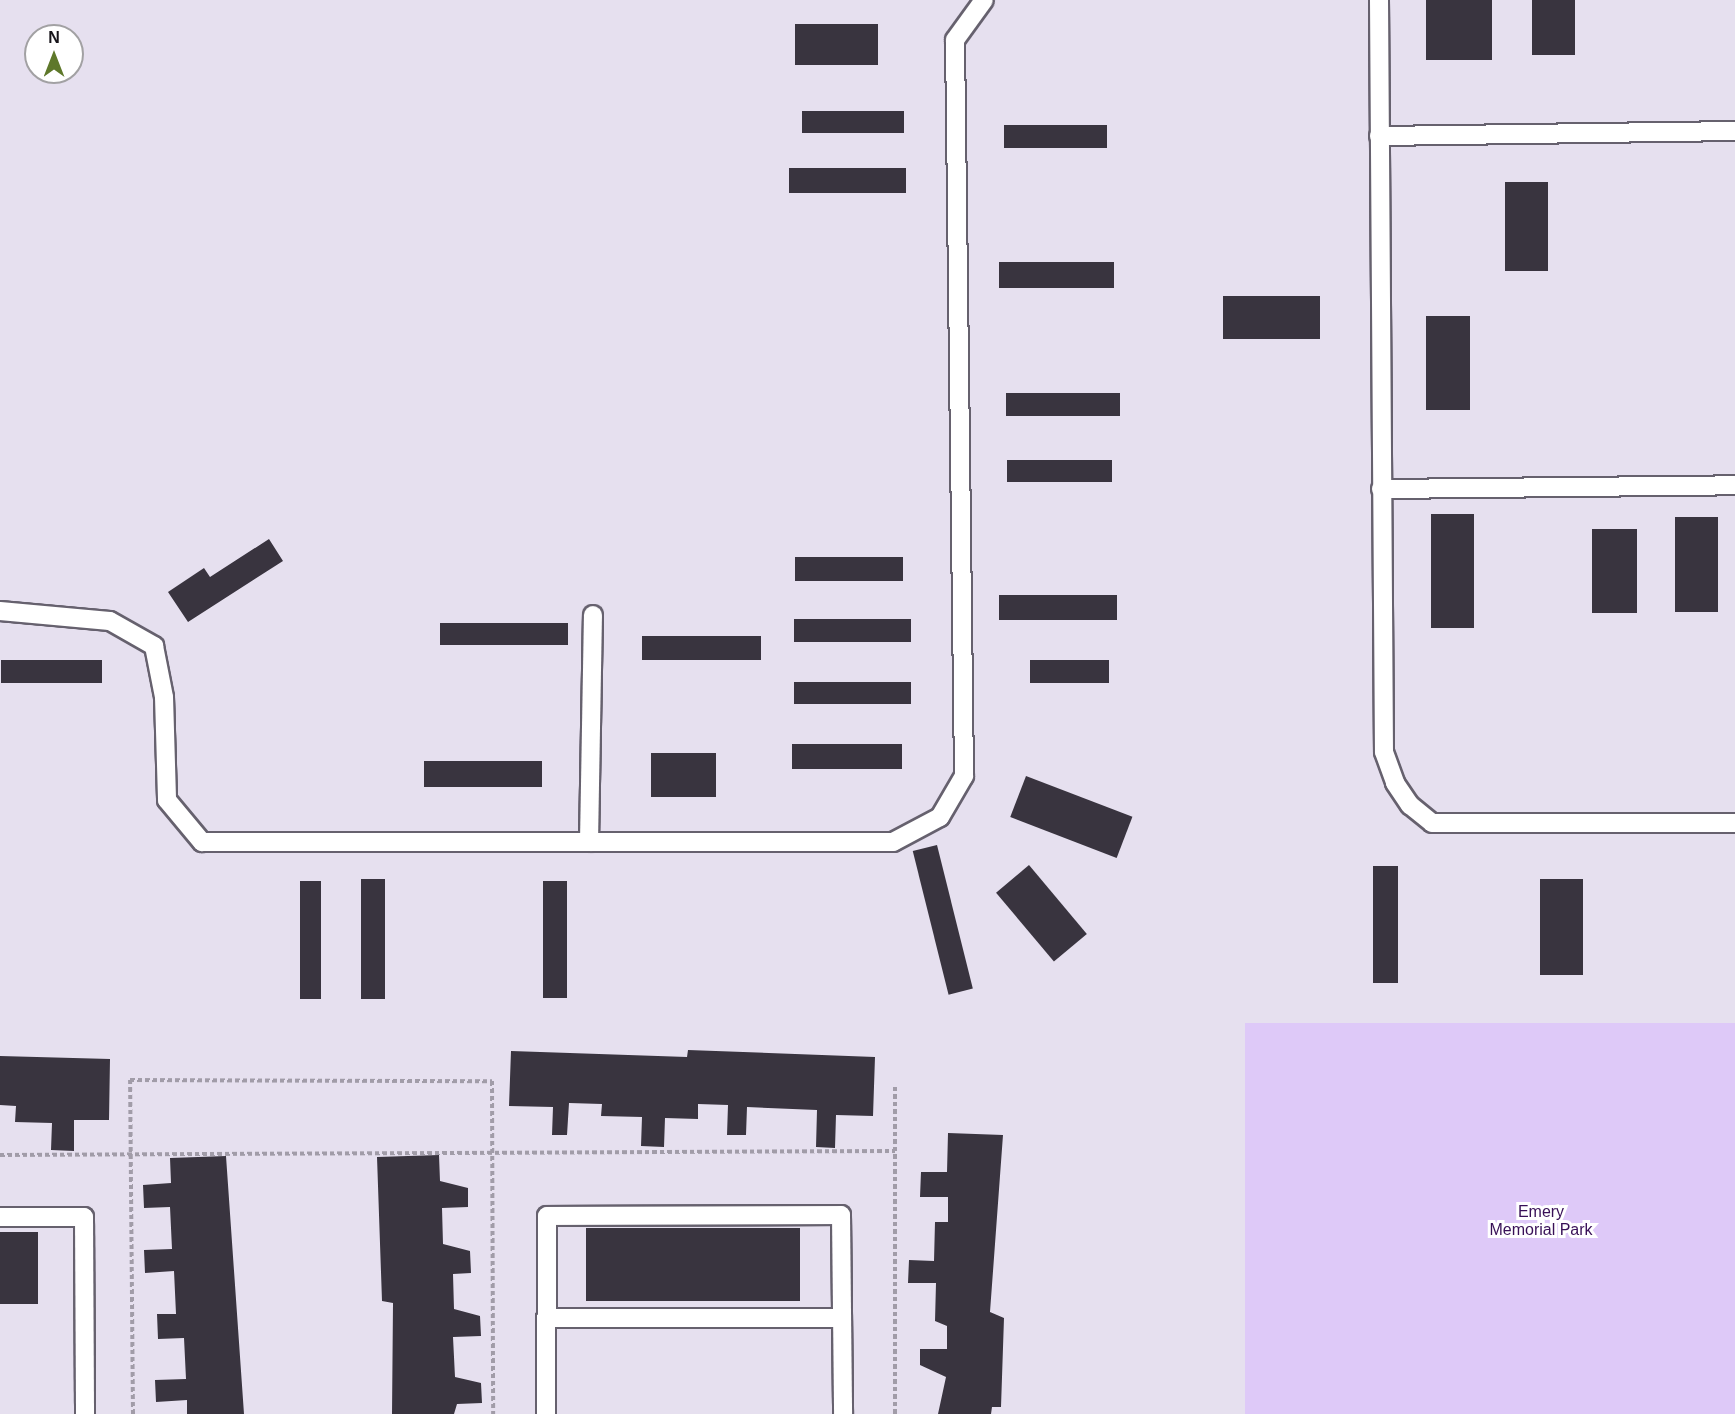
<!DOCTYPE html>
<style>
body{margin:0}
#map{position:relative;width:1735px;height:1414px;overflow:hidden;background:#e6e0ef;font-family:Arial,sans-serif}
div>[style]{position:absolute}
.green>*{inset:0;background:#dec9f8;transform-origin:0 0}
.building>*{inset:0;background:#39343f;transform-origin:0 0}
.path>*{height:4px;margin-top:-2px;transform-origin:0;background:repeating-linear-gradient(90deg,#a19ca8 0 4.5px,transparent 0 7.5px)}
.roads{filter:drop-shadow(2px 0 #66616e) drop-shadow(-2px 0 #66616e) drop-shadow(0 2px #66616e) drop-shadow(0 -2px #66616e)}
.service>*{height:18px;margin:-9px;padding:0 9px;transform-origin:9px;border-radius:9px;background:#fff}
span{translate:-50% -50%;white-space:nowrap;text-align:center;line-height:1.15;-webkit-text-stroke:6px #fff;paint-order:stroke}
.park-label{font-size:16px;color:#381057}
.north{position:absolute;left:24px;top:24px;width:60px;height:60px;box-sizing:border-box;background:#fff;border:2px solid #a2a1a3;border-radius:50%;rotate:0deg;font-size:16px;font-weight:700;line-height:24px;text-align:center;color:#17141a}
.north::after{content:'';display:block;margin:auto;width:21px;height:27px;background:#5e782a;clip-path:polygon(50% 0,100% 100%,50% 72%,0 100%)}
</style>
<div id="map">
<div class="green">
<div style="left:1735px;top:1023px;width:391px;height:490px;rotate:90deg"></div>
</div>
<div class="building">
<div style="left:1426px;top:0;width:66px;height:60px"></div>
<div style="left:1532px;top:0;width:43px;height:55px"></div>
<div style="left:795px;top:24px;width:83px;height:41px"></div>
<div style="left:802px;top:111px;width:102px;height:22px"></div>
<div style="left:1004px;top:125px;width:103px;height:23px"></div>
<div style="left:789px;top:168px;width:117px;height:25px"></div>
<div style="left:1505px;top:182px;width:43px;height:89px"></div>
<div style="left:999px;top:262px;width:115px;height:26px"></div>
<div style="left:1223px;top:296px;width:97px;height:43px"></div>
<div style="left:1426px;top:316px;width:44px;height:94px"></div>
<div style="left:1006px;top:393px;width:114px;height:23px"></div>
<div style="left:1007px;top:460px;width:105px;height:22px"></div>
<div style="left:1431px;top:514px;width:43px;height:114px"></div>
<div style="left:1675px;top:517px;width:43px;height:95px"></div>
<div style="left:1592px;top:529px;width:45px;height:84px"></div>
<div style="clip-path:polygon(269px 539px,283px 561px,188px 622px,168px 592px,204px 568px,210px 577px)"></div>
<div style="left:795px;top:557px;width:108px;height:24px"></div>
<div style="left:999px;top:595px;width:118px;height:25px"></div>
<div style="left:794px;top:619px;width:117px;height:23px"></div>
<div style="left:568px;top:623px;width:22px;height:128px;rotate:90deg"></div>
<div style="left:642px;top:636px;width:119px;height:24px"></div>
<div style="left:1px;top:660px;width:101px;height:23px"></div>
<div style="left:1030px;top:660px;width:79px;height:23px"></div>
<div style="left:794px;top:682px;width:117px;height:22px"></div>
<div style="left:792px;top:744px;width:110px;height:25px"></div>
<div style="left:651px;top:753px;width:65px;height:44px"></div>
<div style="left:424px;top:761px;width:118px;height:26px"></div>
<div style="left:1026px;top:776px;width:114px;height:44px;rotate:21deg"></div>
<div style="left:937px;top:845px;width:148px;height:25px;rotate:76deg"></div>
<div style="left:1029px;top:865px;width:90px;height:43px;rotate:50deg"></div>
<div style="left:1373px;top:866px;width:25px;height:117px"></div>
<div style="left:361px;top:879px;width:24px;height:120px"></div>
<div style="left:1540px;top:879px;width:43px;height:96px"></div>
<div style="left:300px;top:881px;width:21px;height:118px"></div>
<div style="left:543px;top:881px;width:24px;height:117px"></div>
<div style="clip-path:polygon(688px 1050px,875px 1057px,873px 1116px,836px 1115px,835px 1148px,816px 1147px,817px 1110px,747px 1107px,746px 1135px,727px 1135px,728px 1105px,698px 1104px,698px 1119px,665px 1118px,664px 1147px,641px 1146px,642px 1117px,601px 1116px,602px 1104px,569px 1103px,567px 1135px,552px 1135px,553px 1107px,509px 1106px,511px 1051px,687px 1057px)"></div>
<div style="clip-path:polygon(0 1056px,110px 1059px,109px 1120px,74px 1120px,74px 1151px,51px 1150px,52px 1123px,15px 1122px,16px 1106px,0 1105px)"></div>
<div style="clip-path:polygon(948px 1133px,1003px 1135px,990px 1312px,1004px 1318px,1001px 1407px,992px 1407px,991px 1414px,938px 1414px,946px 1377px,920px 1365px,920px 1349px,947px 1349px,947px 1326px,935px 1321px,936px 1283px,908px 1283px,909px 1260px,934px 1261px,935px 1222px,948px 1222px,948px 1197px,920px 1197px,921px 1172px,947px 1172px)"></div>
<div style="clip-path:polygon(439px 1155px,440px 1181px,468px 1188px,468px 1207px,442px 1208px,443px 1244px,470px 1251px,471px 1273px,453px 1274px,454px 1309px,480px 1316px,481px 1336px,453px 1337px,455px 1377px,481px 1383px,482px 1403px,457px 1404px,454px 1414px,392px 1414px,393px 1303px,382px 1301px,377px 1157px)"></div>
<div style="clip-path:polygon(226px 1156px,244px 1414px,187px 1414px,187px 1400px,156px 1402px,155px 1380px,186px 1379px,184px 1338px,158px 1339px,157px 1314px,176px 1314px,174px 1271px,145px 1273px,144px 1250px,172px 1249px,170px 1207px,144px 1208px,143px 1185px,171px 1183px,170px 1158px)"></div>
<div style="left:586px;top:1228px;width:214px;height:73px"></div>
<div style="left:0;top:1232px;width:38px;height:72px"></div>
</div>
<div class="path">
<div style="left:895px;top:1087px;width:327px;rotate:90deg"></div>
<div style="left:0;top:1155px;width:895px;rotate:-0.26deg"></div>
<div style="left:133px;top:1414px;width:334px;rotate:-90.5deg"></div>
<div style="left:130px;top:1080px;width:362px;rotate:0.2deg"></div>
<div style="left:492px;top:1081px;width:333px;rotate:89.8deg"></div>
</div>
<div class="roads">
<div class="service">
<div style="left:1379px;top:0;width:752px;rotate:89.62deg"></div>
<div style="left:1384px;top:752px;width:33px;rotate:70deg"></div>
<div style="left:1395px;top:783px;width:27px;rotate:56deg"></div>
<div style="left:1410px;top:805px;width:28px;rotate:39deg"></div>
<div style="left:1432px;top:823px;width:303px"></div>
<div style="left:1379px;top:136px;width:356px;rotate:-0.8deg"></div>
<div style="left:1381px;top:489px;width:354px;rotate:-0.6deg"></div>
<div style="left:0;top:611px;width:110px;rotate:5.2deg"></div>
<div style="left:110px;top:621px;width:51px;rotate:29.6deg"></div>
<div style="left:154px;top:646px;width:52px;rotate:78.9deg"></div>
<div style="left:164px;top:697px;width:103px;rotate:88.3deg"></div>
<div style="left:167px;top:800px;width:55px;rotate:50.2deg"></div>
<div style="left:202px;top:842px;width:691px"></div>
<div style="left:893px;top:842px;width:53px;rotate:-28deg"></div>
<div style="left:940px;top:817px;width:48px;rotate:-59.7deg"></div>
<div style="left:964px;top:776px;width:736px;rotate:-90.7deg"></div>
<div style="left:955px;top:40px;width:49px;rotate:-54.1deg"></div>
<div style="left:589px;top:842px;width:227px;rotate:-89deg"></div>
<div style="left:0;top:1217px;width:84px"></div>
<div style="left:84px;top:1217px;width:197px;rotate:89.7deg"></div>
<div style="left:546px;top:1318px;width:296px"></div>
<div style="left:546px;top:1414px;width:198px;rotate:-89.7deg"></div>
<div style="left:547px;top:1216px;width:294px;rotate:-0.2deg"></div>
<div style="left:841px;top:1215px;width:199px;rotate:89.4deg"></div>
</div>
</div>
<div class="park-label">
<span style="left:1541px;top:1221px">Emery<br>Memorial Park</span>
</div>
<div class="north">N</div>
</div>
